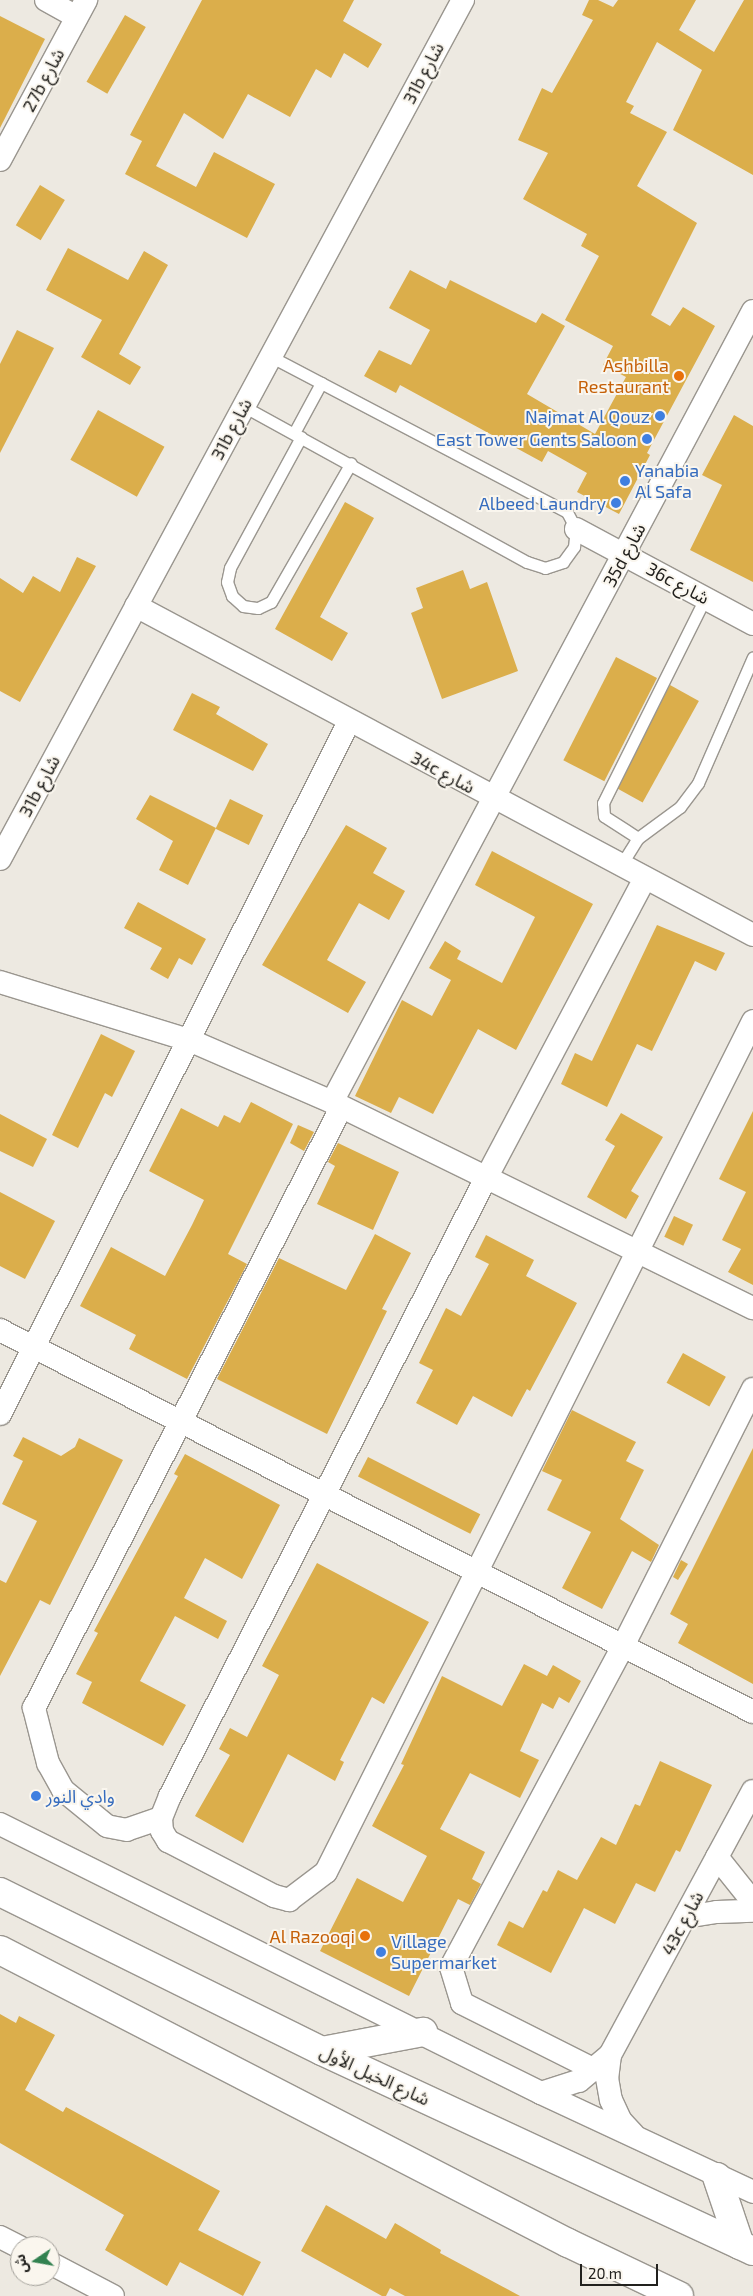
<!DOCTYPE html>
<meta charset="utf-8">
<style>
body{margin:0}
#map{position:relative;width:753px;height:2296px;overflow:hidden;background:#ede9e1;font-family:"Exo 2","Noto Sans Arabic",sans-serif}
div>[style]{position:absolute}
.building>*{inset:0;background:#dbae4b;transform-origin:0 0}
.roads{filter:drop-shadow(1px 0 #9a968f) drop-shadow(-1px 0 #9a968f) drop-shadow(0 1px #9a968f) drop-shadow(0 -1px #9a968f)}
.service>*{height:11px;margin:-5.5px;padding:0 5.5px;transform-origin:5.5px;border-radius:5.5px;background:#fff}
.minor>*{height:22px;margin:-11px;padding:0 11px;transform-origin:11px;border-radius:11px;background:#fff}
.secondary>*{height:28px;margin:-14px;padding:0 14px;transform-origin:14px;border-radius:14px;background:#fff}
.dots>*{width:14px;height:14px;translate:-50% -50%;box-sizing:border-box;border:2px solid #faf6ee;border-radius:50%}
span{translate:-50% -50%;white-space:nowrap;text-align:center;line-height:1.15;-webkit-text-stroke:4px #faf6ee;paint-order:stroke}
.street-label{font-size:18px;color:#22211e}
.food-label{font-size:18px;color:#c56008}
.right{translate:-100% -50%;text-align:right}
.shop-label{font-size:18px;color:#366cbe}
.left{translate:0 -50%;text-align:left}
.north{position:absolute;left:10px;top:2236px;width:50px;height:50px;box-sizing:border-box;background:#faf6ee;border:1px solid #a4a19b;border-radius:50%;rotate:258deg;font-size:14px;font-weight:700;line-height:20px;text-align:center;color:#22211e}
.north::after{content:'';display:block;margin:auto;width:18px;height:22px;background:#328150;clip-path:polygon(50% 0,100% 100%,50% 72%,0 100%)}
.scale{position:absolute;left:580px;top:2264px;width:78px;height:22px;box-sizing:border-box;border:2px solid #22211e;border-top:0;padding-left:6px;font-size:15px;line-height:18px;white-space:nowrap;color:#22211e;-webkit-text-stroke:4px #faf6ee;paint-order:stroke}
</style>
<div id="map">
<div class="building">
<div style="clip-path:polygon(202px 0,354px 0,343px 21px,382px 44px,368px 68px,344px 53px,331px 78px,316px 69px,290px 117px,248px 94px,223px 139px,184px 113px,156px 166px,196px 187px,214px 152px,275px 184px,247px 238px,125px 174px,142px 141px,130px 135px)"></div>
<div style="clip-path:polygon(589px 0,598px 0,613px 7px,618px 0,696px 0,679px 30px,714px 52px,744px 0,753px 0,753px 175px,673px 130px,702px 70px,657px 42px,626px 102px,634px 106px,630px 113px,667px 132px,637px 186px,697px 223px,651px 315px,670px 326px,683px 307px,715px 326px,647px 453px,650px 455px,619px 514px,577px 492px,587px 473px,548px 451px,542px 462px,400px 385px,396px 393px,364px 376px,379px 350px,411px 365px,430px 330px,389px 308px,410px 270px,446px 289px,450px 280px,536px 323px,542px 313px,565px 326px,527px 394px,595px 434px,626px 377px,603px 365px,613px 346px,565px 320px,599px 256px,581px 246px,587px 234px,523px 199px,548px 153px,518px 140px,542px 88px,552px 93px,593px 20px,582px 15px)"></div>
<div style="left:125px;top:15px;width:24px;height:77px;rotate:30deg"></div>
<div style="clip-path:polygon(0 16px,45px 39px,0 128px)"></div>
<div style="left:40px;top:185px;width:29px;height:47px;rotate:31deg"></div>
<div style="clip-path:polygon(68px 248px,128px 280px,144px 251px,168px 265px,119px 354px,141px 367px,130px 385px,81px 357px,102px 320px,46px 290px)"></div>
<div style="clip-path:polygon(17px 330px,54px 348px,0 453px,0 364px)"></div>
<div style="left:98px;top:410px;width:76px;height:57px;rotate:29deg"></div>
<div style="clip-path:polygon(734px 415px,753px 426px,753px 582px,690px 550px,722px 485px,702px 475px)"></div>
<div style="clip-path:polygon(345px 502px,374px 518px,320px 617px,348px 633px,332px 661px,275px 629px)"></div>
<div style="clip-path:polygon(77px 557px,96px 566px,20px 702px,0 691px,0 578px,23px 593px,33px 576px,60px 592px)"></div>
<div style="clip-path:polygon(463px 570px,470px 589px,487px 582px,518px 671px,442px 699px,411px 613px,423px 608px,416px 588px)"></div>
<div style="left:616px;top:657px;width:46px;height:116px;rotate:27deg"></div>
<div style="left:670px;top:685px;width:33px;height:116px;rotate:29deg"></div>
<div style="clip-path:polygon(192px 693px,220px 707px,216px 714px,268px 744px,253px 771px,173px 730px)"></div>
<div style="clip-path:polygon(150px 795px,216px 828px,188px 885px,159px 870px,173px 841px,136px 819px)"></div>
<div style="left:230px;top:799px;width:37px;height:33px;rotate:26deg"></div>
<div style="clip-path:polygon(346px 825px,387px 848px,373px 873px,405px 891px,389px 920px,359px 903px,327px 960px,366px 982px,348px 1013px,262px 965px)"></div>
<div style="clip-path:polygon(492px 851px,593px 904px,516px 1050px,478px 1029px,433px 1114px,399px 1097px,391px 1113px,355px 1096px,402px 1000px,432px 1016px,451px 980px,429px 968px,445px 941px,461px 951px,457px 959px,502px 983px,535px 917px,475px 885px)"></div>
<div style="clip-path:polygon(138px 902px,206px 939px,192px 965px,179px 958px,168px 979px,150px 969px,162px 948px,124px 928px)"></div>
<div style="clip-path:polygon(657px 925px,725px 953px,716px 971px,695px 961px,652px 1051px,637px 1044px,607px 1107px,561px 1084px,575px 1053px,592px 1061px)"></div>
<div style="clip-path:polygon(101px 1034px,135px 1051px,112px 1097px,105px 1093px,78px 1148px,52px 1135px)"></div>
<div style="clip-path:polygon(251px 1102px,293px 1124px,228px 1254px,247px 1264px,187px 1379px,129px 1349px,136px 1335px,80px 1306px,111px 1247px,165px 1276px,192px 1225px,204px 1200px,149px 1171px,181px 1108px,218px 1127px,224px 1115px,240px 1123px)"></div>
<div style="clip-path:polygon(753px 1111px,753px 1285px,728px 1272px,741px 1249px,722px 1240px,746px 1192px,719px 1179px)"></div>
<div style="clip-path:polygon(621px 1113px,663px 1137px,631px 1191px,639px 1196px,626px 1219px,587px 1197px,615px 1146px,605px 1140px)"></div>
<div style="clip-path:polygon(0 1114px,47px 1139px,33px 1167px,0 1151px)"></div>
<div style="clip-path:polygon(298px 1125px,314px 1132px,304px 1151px,290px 1143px)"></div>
<div style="clip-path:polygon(338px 1143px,399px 1172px,373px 1230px,317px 1204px,335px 1166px,328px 1162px)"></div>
<div style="clip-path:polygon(0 1192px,55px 1221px,25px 1279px,0 1266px)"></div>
<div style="left:674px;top:1216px;width:21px;height:23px;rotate:25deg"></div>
<div style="clip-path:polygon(375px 1234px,411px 1253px,382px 1309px,387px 1311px,327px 1434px,217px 1379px,279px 1258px,346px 1290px)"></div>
<div style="clip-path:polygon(486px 1235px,534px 1260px,526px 1276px,577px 1303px,530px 1391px,527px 1389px,512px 1417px,473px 1396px,457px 1425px,416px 1403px,433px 1370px,419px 1363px,446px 1308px,461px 1316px,489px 1264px,475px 1257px)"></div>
<div style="left:683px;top:1353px;width:49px;height:34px;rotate:29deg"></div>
<div style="clip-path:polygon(572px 1410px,636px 1442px,626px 1461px,644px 1470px,620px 1519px,659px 1545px,651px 1562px,632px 1551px,602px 1609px,562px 1588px,591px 1532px,547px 1510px,562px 1480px,542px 1471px)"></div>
<div style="clip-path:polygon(23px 1437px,61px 1456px,75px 1447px,79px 1438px,123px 1460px,50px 1605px,40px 1600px,0 1676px,0 1580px,6px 1583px,37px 1521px,2px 1504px,23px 1461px,13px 1456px)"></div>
<div style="clip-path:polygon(753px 1448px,753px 1684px,678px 1643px,688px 1624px,670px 1614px)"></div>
<div style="clip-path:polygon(185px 1454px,280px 1505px,242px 1579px,205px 1558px,184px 1598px,227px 1621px,218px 1639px,175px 1616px,140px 1681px,186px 1705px,163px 1746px,82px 1703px,92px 1682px,76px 1674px,98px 1633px,94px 1631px,178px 1476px,174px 1474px)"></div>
<div style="left:368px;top:1457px;width:126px;height:22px;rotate:27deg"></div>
<div style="clip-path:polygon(681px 1560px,688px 1564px,678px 1580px,673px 1577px)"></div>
<div style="clip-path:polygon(317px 1563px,429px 1622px,384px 1704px,372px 1697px,340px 1760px,344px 1762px,335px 1781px,288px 1754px,243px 1843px,195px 1816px,230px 1755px,219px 1749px,230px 1728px,247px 1737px,279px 1675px,262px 1666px)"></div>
<div style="clip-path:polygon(524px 1664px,547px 1676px,553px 1665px,581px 1681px,569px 1703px,559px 1697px,553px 1709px,542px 1703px,520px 1751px,539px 1760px,520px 1798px,470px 1773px,440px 1829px,485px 1852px,472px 1879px,481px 1884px,470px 1905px,458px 1899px,409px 1996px,320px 1951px,357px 1878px,403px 1902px,427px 1856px,372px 1826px,404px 1765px,401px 1764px,442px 1676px,502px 1706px)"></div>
<div style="clip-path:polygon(660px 1761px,712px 1785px,680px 1852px,676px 1850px,655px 1892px,636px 1883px,615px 1924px,584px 1908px,551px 1973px,497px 1945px,509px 1921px,523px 1928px,543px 1890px,547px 1892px,558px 1870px,577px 1880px,601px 1837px,616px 1845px,635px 1804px,640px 1806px)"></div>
<div style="clip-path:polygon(0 2014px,16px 2023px,19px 2016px,55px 2035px,25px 2090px,63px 2112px,66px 2107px,220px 2191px,198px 2230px,261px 2262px,243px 2296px,180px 2262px,167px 2286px,105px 2250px,124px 2215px,0 2143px)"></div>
<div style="clip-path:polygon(326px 2205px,386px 2239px,395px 2223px,441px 2250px,440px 2253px,520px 2296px,405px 2296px,390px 2288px,386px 2296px,382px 2296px,301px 2251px)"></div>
</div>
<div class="roads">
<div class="service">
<div style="left:243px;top:406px;width:324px;rotate:28.8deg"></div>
<div style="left:527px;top:562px;width:19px;rotate:18deg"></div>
<div style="left:545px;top:568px;width:19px;rotate:-18deg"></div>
<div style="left:563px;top:562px;width:19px;rotate:-54deg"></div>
<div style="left:574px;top:547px;width:18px;rotate:-84deg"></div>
<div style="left:576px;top:529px;width:19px;rotate:-118deg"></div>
<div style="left:567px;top:512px;width:335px;rotate:-152.3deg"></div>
<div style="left:294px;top:433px;width:57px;rotate:-61.6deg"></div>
<div style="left:301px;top:437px;width:149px;rotate:118.5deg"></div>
<div style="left:230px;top:568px;width:14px;rotate:102deg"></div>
<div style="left:227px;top:582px;width:15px;rotate:70deg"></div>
<div style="left:232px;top:596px;width:15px;rotate:42deg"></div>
<div style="left:243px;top:606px;width:15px;rotate:8deg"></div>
<div style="left:258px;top:608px;width:14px;rotate:-25deg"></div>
<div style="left:271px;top:602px;width:160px;rotate:-60.1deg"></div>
<div style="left:638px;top:838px;width:40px;rotate:-147.1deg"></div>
<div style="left:604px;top:816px;width:13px;rotate:-94deg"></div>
<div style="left:603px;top:803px;width:229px;rotate:-63.5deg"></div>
<div style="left:621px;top:865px;width:32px;rotate:-58deg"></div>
<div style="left:638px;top:838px;width:52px;rotate:-36.4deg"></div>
<div style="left:680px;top:807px;width:30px;rotate:-53deg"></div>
<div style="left:698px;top:783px;width:137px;rotate:-66.4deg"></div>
</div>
<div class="minor">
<div style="left:46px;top:0;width:35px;rotate:29deg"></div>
<div style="left:0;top:160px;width:182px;rotate:-61.7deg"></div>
<div style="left:576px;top:529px;width:201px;rotate:28.2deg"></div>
<div style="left:136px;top:606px;width:699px;rotate:28.07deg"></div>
<div style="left:0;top:859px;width:976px;rotate:-61.68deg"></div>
<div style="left:645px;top:878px;width:340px;rotate:117.9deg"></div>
<div style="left:486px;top:1178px;width:694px;rotate:117.08deg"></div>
<div style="left:170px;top:1796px;width:24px;rotate:112deg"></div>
<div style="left:161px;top:1818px;width:13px;rotate:86deg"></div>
<div style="left:162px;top:1831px;width:12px;rotate:59deg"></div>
<div style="left:168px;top:1841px;width:119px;rotate:27.4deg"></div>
<div style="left:274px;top:1896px;width:16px;rotate:15deg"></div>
<div style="left:289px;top:1900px;width:46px;rotate:-37.1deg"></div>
<div style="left:326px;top:1872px;width:952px;rotate:-63.35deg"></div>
<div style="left:0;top:982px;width:198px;rotate:17.1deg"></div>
<div style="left:189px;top:1040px;width:156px;rotate:23.4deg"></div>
<div style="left:332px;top:1102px;width:469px;rotate:26.1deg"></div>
<div style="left:332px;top:1102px;width:896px;rotate:-61.98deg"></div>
<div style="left:0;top:1330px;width:844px;rotate:26.9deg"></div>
<div style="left:0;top:1414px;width:775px;rotate:-63.24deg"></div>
<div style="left:161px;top:1818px;width:36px;rotate:161deg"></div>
<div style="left:127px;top:1830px;width:20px;rotate:-169deg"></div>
<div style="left:107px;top:1826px;width:57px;rotate:-140.7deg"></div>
<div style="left:63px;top:1790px;width:31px;rotate:-119deg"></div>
<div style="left:48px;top:1763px;width:57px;rotate:-104.3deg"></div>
<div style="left:34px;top:1708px;width:674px;rotate:-62.9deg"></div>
<div style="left:0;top:1824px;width:604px;rotate:26.44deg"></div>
<div style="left:541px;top:2093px;width:234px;rotate:25deg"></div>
<div style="left:717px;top:1857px;width:58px;rotate:51.3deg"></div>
<div style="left:685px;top:1917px;width:32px;rotate:-9deg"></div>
<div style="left:717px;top:1912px;width:36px;rotate:-2deg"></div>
<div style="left:610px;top:2055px;width:23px;rotate:97deg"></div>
<div style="left:607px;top:2078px;width:22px;rotate:80deg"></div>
<div style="left:611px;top:2100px;width:23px;rotate:65deg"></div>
<div style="left:621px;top:2121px;width:18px;rotate:47deg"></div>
<div style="left:595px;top:2070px;width:149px;rotate:-153.3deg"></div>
<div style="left:462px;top:2003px;width:38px;rotate:-107deg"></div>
<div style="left:451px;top:1967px;width:364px;rotate:-61.8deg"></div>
<div style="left:623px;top:1646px;width:288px;rotate:-63.2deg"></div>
<div style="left:541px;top:2093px;width:40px;rotate:-18deg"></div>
<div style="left:579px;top:2081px;width:40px;rotate:-40deg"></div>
<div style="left:610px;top:2055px;width:300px;rotate:-61.6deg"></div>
<div style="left:0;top:2237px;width:22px;rotate:27deg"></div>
<div style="left:50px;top:2263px;width:71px;rotate:27.6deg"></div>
</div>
<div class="secondary">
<div style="left:0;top:1892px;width:359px;rotate:26.3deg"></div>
<div style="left:322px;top:2051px;width:475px;rotate:24.9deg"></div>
<div style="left:0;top:1950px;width:639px;rotate:27.29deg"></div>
<div style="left:568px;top:2243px;width:123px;rotate:25.5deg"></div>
<div style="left:322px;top:2051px;width:103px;rotate:-10.7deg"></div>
<div style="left:717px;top:2177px;width:72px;rotate:71.3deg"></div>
</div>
</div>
<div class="dots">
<div style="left:679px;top:376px;background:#e8710a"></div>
<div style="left:660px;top:416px;background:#3f7fe0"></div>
<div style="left:647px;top:439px;background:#3f7fe0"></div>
<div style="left:625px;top:481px;background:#3f7fe0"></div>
<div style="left:616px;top:503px;background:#3f7fe0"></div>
<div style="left:36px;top:1796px;background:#3f7fe0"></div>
<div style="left:365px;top:1936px;background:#e8710a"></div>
<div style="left:381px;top:1952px;background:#3f7fe0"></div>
</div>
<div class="street-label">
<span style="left:423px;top:73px;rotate:-62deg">31b شارع</span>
<span style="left:43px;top:80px;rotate:-62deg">27b شارع</span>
<span style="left:231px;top:429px;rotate:-62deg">31b شارع</span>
<span style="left:624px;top:555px;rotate:-62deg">35d شارع</span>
<span style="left:678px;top:583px;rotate:28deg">36c شارع</span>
<span style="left:443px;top:772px;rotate:28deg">34c شارع</span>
<span style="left:39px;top:786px;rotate:-62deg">31b شارع</span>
<span style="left:682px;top:1923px;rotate:-62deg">43c شارع</span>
<span style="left:375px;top:2075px;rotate:25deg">شارع الخيل الأول</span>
</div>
<div class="food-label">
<span class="right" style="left:669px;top:376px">Ashbilla<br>Restaurant</span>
<span class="right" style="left:355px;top:1936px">Al Razooqi</span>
</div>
<div class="shop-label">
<span class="right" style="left:650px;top:416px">Najmat Al Qouz</span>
<span class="right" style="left:637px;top:439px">East Tower Gents Saloon</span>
<span class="left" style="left:635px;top:481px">Yanabia<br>Al Safa</span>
<span class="right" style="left:606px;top:503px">Albeed Laundry</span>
<span class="left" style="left:46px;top:1796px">وادي النور</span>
<span class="left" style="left:391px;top:1952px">Village<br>Supermarket</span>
</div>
<div class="north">ش</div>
<div class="scale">20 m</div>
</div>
